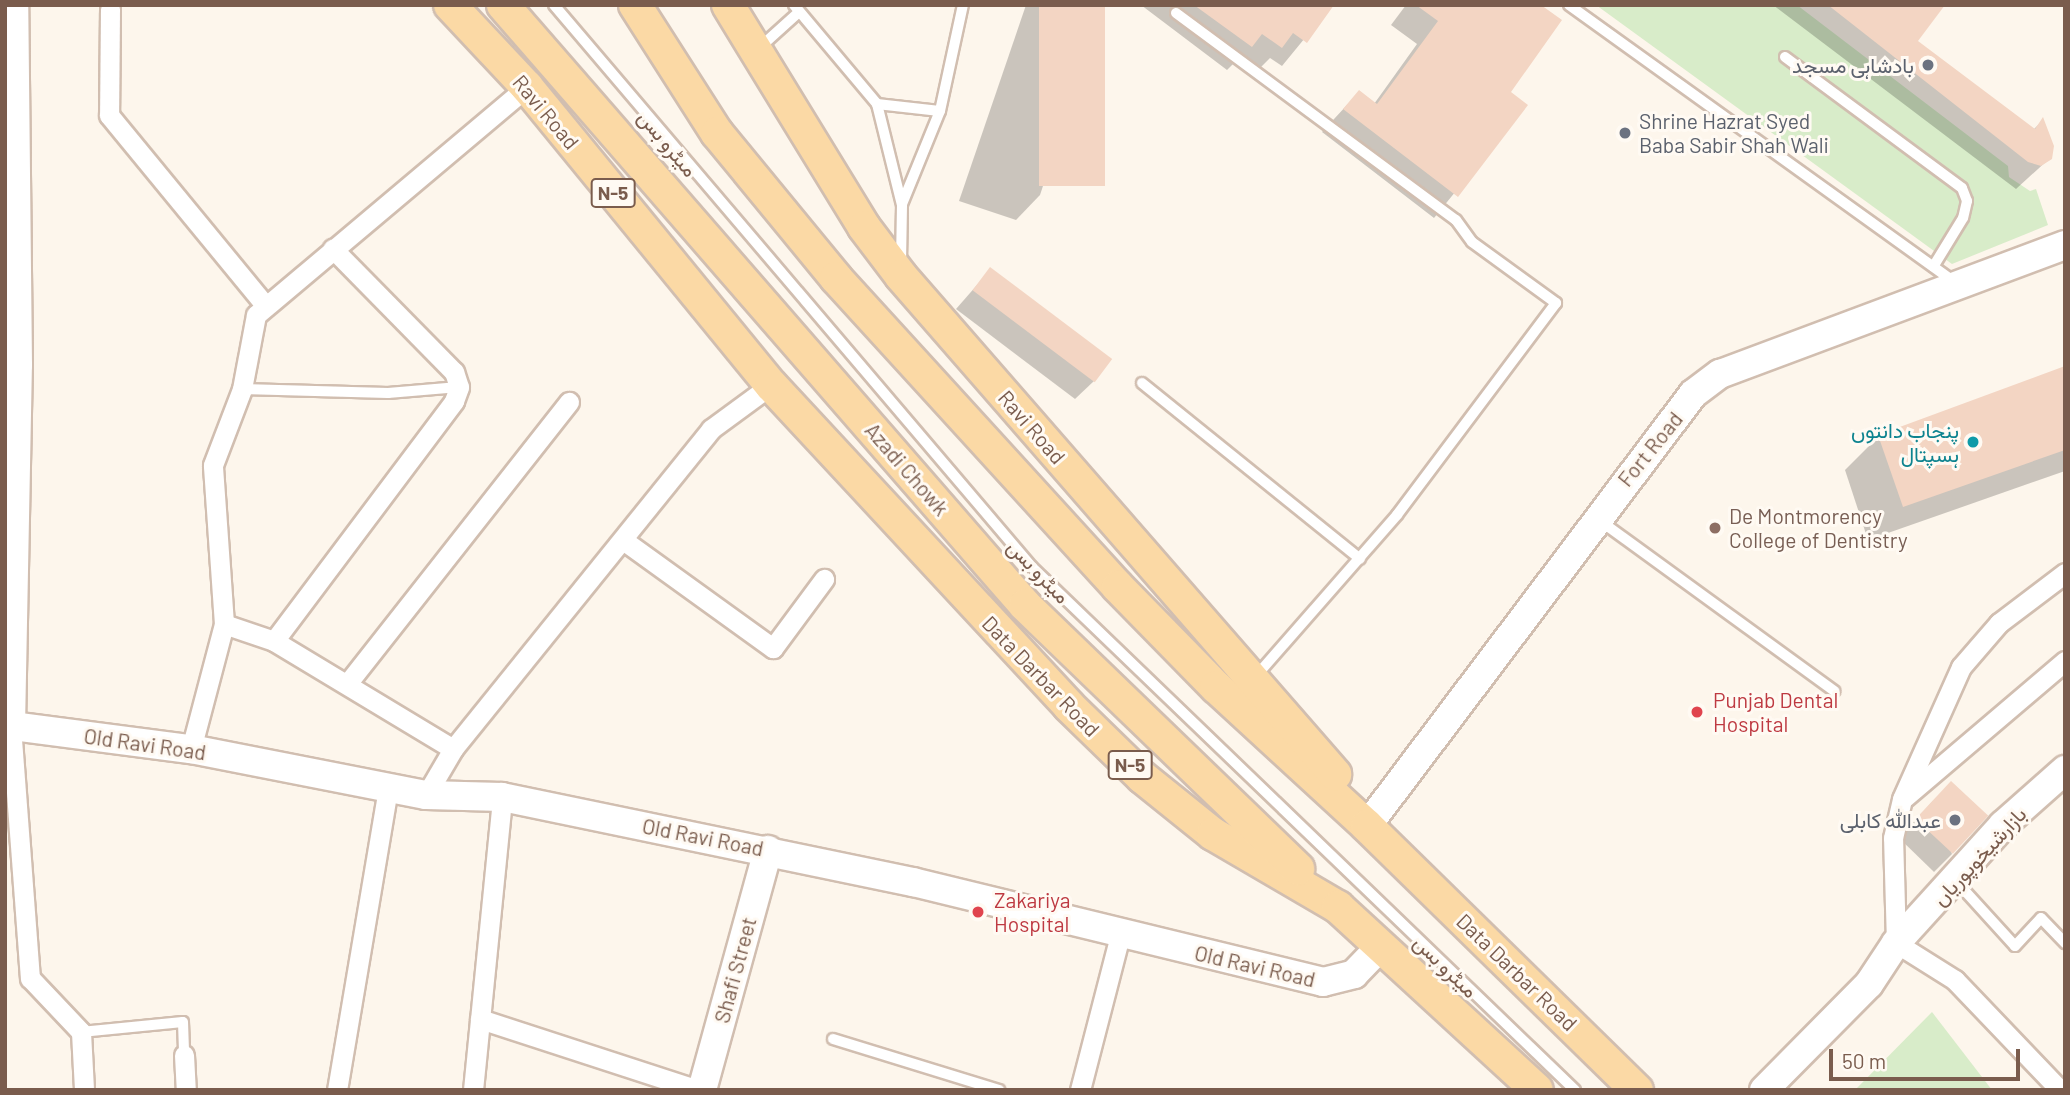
<!DOCTYPE html>
<meta charset="utf-8">
<style>
body{margin:0}
#map{position:relative;width:2070px;height:1095px;overflow:hidden;background:#fdf6ec;font-family:Barlow,Vazirmatn,sans-serif}
div>[style]{position:absolute}
.green>*{inset:0;background:#d8ecc9}
.shadow>*{inset:0;background:#0003}
.building>*{inset:0;background:#f3d5c3;transform-origin:0 0}
.roads{filter:drop-shadow(2px 0 #d1beb0) drop-shadow(-2px 0 #d1beb0) drop-shadow(0 2px #d1beb0) drop-shadow(0 -2px #d1beb0)}
.lane>*{height:10px;margin:-5px;padding:0 5px;transform-origin:5px;border-radius:5px;background:#fff}
.street>*{height:19px;margin:-9.5px;padding:0 9.5px;transform-origin:9.5px;border-radius:9.5px;background:#fff}
.secondary>*{height:28px;margin:-14px;padding:0 14px;transform-origin:14px;border-radius:14px;background:#fff}
.primary>*{height:32px;margin:-16px;padding:0 16px;transform-origin:16px;border-radius:16px;background:#fbd9a5}
.dots>*{width:19px;height:19px;translate:-50% -50%;box-sizing:border-box;border:4px solid #fffaf3;border-radius:50%}
span{translate:-50% -50%;white-space:nowrap;text-align:center;line-height:1.15;-webkit-text-stroke:6px #fffaf3;paint-order:stroke}
.shield-label span{padding:2px 5px;background:#fffaf3;border:2px solid;border-radius:5px;-webkit-text-stroke-width:0}
.shield-label{font-size:19px;color:#7a5c4d;font-weight:700}
.worship-label{font-size:21px;color:#5b616d}
.right{translate:-100% -50%;text-align:right}
.left{translate:0 -50%;text-align:left}
.street-label{font-size:21px;color:#7a5c4d}
.culture-label{font-size:21px;color:#0d838f}
.education-label{font-size:21px;color:#785e54}
.health-label{font-size:21px;color:#be3a42}
.frame{position:absolute;inset:0;border:7px solid #7a5c4d;pointer-events:none}
.scale{position:absolute;left:1829px;top:1049px;width:191px;height:32px;box-sizing:border-box;border:4px solid #7a5c4d;border-top:0;padding-left:9px;font-size:21px;line-height:24px;white-space:nowrap;color:#7a5c4d;-webkit-text-stroke:5px #fffaf3;paint-order:stroke}
</style>
<div id="map">
<div class="green">
<div style="clip-path:polygon(1596px 5px,1797px 5px,2008px 166px,2009px 177px,2030px 191px,2036px 189px,2048px 225px,1952px 264px)"></div>
<div style="clip-path:polygon(1932px 1012px,1992px 1090px,1855px 1090px)"></div>
</div>
<div class="shadow">
<div style="clip-path:polygon(1026px 5px,1103px 5px,1040px 195px,1016px 220px,959px 201px)"></div>
<div style="clip-path:polygon(1141px 5px,1332px 5px,1282px 66px,1270px 58px,1257px 71px,1239px 58px,1227px 70px)"></div>
<div style="clip-path:polygon(1406px 5px,1538px 5px,1509px 92px,1526px 105px,1434px 218px,1322px 132px,1359px 92px,1374px 104px,1417px 44px,1391px 25px)"></div>
<div style="clip-path:polygon(1773px 5px,1943px 5px,1916px 41px,2033px 130px,2042px 121px,2050px 158px,2016px 189px)"></div>
<div style="clip-path:polygon(991px 269px,1094px 381px,1075px 399px,956px 309px)"></div>
<div style="clip-path:polygon(2065px 368px,2065px 471px,1868px 540px,1845px 470px,1879px 436px)"></div>
<div style="clip-path:polygon(1933px 801px,1952px 854px,1934px 872px,1899px 838px)"></div>
</div>
<div class="building">
<div style="left:1039px;top:5px;width:66px;height:181px"></div>
<div style="clip-path:polygon(1194px 5px,1334px 5px,1307px 43px,1293px 33px,1282px 48px,1262px 34px,1252px 47px)"></div>
<div style="clip-path:polygon(1416px 5px,1541px 5px,1562px 20px,1511px 92px,1528px 105px,1458px 197px,1343px 109px,1359px 90px,1377px 104px,1438px 21px)"></div>
<div style="clip-path:polygon(1828px 5px,1945px 5px,1918px 41px,2035px 129px,2043px 117px,2054px 146px,2052px 159px,2041px 166px,2028px 162px)"></div>
<div style="left:990px;top:267px;width:153px;height:29px;rotate:37deg"></div>
<div style="clip-path:polygon(2065px 366px,2065px 450px,1903px 507px,1878px 435px)"></div>
<div style="left:1951px;top:781px;width:51px;height:52px;rotate:43deg"></div>
</div>
<div class="roads">
<div class="lane">
<div style="left:554px;top:5px;width:738px;rotate:49.62deg"></div>
<div style="left:1032px;top:567px;width:754px;rotate:43.93deg"></div>
<div style="left:794px;top:5px;width:129px;rotate:50deg"></div>
<div style="left:877px;top:104px;width:104px;rotate:76.1deg"></div>
<div style="left:902px;top:205px;width:57px;rotate:91deg"></div>
<div style="left:1569px;top:5px;width:477px;rotate:35.7deg"></div>
<div style="left:1176px;top:13px;width:348px;rotate:36.5deg"></div>
<div style="left:1456px;top:220px;width:27px;rotate:54deg"></div>
<div style="left:1472px;top:242px;width:104px;rotate:36deg"></div>
<div style="left:1556px;top:303px;width:265px;rotate:126.9deg"></div>
<div style="left:1397px;top:515px;width:214px;rotate:131.2deg"></div>
<div style="left:758px;top:49px;width:55px;rotate:-42.1deg"></div>
<div style="left:1785px;top:57px;width:220px;rotate:36.5deg"></div>
<div style="left:1962px;top:188px;width:14px;rotate:69deg"></div>
<div style="left:1967px;top:201px;width:17px;rotate:103deg"></div>
<div style="left:1963px;top:218px;width:57px;rotate:121.5deg"></div>
<div style="left:877px;top:104px;width:63px;rotate:6.3deg"></div>
<div style="left:902px;top:204px;width:100px;rotate:-67.8deg"></div>
<div style="left:940px;top:111px;width:108px;rotate:-77.8deg"></div>
<div style="left:1142px;top:383px;width:280px;rotate:38.9deg"></div>
<div style="left:242px;top:389px;width:146px;rotate:1.6deg"></div>
<div style="left:388px;top:393px;width:71px;rotate:-4.8deg"></div>
<div style="left:1599px;top:520px;width:291px;rotate:36deg"></div>
<div style="left:1955px;top:880px;width:89px;rotate:47.7deg"></div>
<div style="left:2015px;top:946px;width:38px;rotate:-47deg"></div>
<div style="left:2041px;top:918px;width:35px;rotate:46deg"></div>
<div style="left:81px;top:1032px;width:102px;rotate:-5.6deg"></div>
<div style="left:183px;top:1022px;width:33px;rotate:88deg"></div>
<div style="left:833px;top:1039px;width:174px;rotate:17.1deg"></div>
</div>
<div class="street">
<div style="left:110px;top:9px;width:106px;rotate:90.5deg"></div>
<div style="left:109px;top:115px;width:246px;rotate:50.6deg"></div>
<div style="left:623px;top:540px;width:185px;rotate:35.8deg"></div>
<div style="left:773px;top:648px;width:86px;rotate:-53.5deg"></div>
<div style="left:224px;top:624px;width:53px;rotate:18.8deg"></div>
<div style="left:274px;top:641px;width:209px;rotate:31.1deg"></div>
<div style="left:274px;top:641px;width:300px;rotate:-53.1deg"></div>
<div style="left:454px;top:401px;width:15px;rotate:-70deg"></div>
<div style="left:459px;top:387px;width:16px;rotate:-108deg"></div>
<div style="left:454px;top:372px;width:173px;rotate:-134.5deg"></div>
<div style="left:347px;top:684px;width:359px;rotate:-51.8deg"></div>
<div style="left:11px;top:726px;width:253px;rotate:85.7deg"></div>
<div style="left:30px;top:978px;width:74px;rotate:46.6deg"></div>
<div style="left:81px;top:1032px;width:58px;rotate:87deg"></div>
<div style="left:191px;top:749px;width:129px;rotate:-75.2deg"></div>
<div style="left:224px;top:624px;width:159px;rotate:-94deg"></div>
<div style="left:213px;top:465px;width:81px;rotate:-69.1deg"></div>
<div style="left:242px;top:389px;width:75px;rotate:-79.3deg"></div>
<div style="left:256px;top:315px;width:354px;rotate:-40.1deg"></div>
<div style="left:426px;top:795px;width:53px;rotate:-59.6deg"></div>
<div style="left:453px;top:749px;width:411px;rotate:-51.1deg"></div>
<div style="left:711px;top:429px;width:74px;rotate:-36.3deg"></div>
<div style="left:1905px;top:797px;width:210px;rotate:-40.4deg"></div>
<div style="left:480px;top:1019px;width:229px;rotate:18deg"></div>
<div style="left:184px;top:1055px;width:35px;rotate:87deg"></div>
<div style="left:337px;top:1090px;width:305px;rotate:-80.4deg"></div>
<div style="left:473px;top:1090px;width:294px;rotate:-84.3deg"></div>
<div style="left:1080px;top:1090px;width:160px;rotate:-75.5deg"></div>
<div style="left:2060px;top:1090px;width:152px;rotate:-133.7deg"></div>
<div style="left:1955px;top:980px;width:70px;rotate:-147.9deg"></div>
<div style="left:1896px;top:943px;width:105px;rotate:-91.6deg"></div>
<div style="left:1893px;top:838px;width:40px;rotate:-77deg"></div>
<div style="left:1902px;top:799px;width:145px;rotate:-65.9deg"></div>
<div style="left:1961px;top:667px;width:58px;rotate:-49.2deg"></div>
<div style="left:1999px;top:623px;width:83px;rotate:-37.1deg"></div>
</div>
<div class="secondary">
<div style="left:5px;top:725px;width:188px;rotate:7.4deg"></div>
<div style="left:191px;top:749px;width:239px;rotate:11.1deg"></div>
<div style="left:426px;top:795px;width:76px;rotate:1.5deg"></div>
<div style="left:502px;top:797px;width:420px;rotate:11.7deg"></div>
<div style="left:913px;top:882px;width:422px;rotate:13.7deg"></div>
<div style="left:1323px;top:982px;width:32px;rotate:-14deg"></div>
<div style="left:1354px;top:974px;width:39px;rotate:-46deg"></div>
<div style="left:11px;top:726px;width:361px;rotate:-88.9deg"></div>
<div style="left:18px;top:365px;width:360px;rotate:-90.6deg"></div>
<div style="left:1367px;top:826px;width:541px;rotate:-52.96deg"></div>
<div style="left:1693px;top:394px;width:34px;rotate:-37deg"></div>
<div style="left:1720px;top:374px;width:368px;rotate:-20.5deg"></div>
<div style="left:702px;top:1090px;width:249px;rotate:-74.6deg"></div>
<div style="left:1764px;top:1090px;width:149px;rotate:-45.3deg"></div>
<div style="left:1869px;top:984px;width:49px;rotate:-56.6deg"></div>
<div style="left:1896px;top:943px;width:159px;rotate:-47.8deg"></div>
<div style="left:2003px;top:825px;width:83px;rotate:-41.6deg"></div>
</div>
<div class="primary">
<div style="left:450px;top:5px;width:112px;rotate:46.8deg"></div>
<div style="left:527px;top:87px;width:385px;rotate:50.7deg"></div>
<div style="left:771px;top:385px;width:438px;rotate:47.1deg"></div>
<div style="left:1069px;top:706px;width:102px;rotate:44.2deg"></div>
<div style="left:1142px;top:777px;width:91px;rotate:38.8deg"></div>
<div style="left:1213px;top:834px;width:145px;rotate:30.3deg"></div>
<div style="left:1338px;top:907px;width:270px;rotate:42.6deg"></div>
<div style="left:503px;top:5px;width:795px;rotate:48.98deg"></div>
<div style="left:1025px;top:605px;width:380px;rotate:44deg"></div>
<div style="left:635px;top:5px;width:152px;rotate:57.4deg"></div>
<div style="left:717px;top:133px;width:188px;rotate:50.6deg"></div>
<div style="left:836px;top:278px;width:418px;rotate:47.6deg"></div>
<div style="left:1118px;top:587px;width:140px;rotate:45.6deg"></div>
<div style="left:1216px;top:687px;width:205px;rotate:42.6deg"></div>
<div style="left:1367px;top:826px;width:378px;rotate:44.4deg"></div>
<div style="left:728px;top:5px;width:260px;rotate:58.5deg"></div>
<div style="left:864px;top:227px;width:61px;rotate:52.9deg"></div>
<div style="left:901px;top:276px;width:661px;rotate:48.93deg"></div>
</div>
</div>
<div class="dots">
<div style="left:1928px;top:65px;background:#6b7280"></div>
<div style="left:1625px;top:133px;background:#6b7280"></div>
<div style="left:1973px;top:442px;background:#0f9aa8"></div>
<div style="left:1715px;top:528px;background:#8d6e63"></div>
<div style="left:1697px;top:712px;background:#e0444e"></div>
<div style="left:1955px;top:820px;background:#6b7280"></div>
<div style="left:978px;top:912px;background:#e0444e"></div>
</div>
<div class="shield-label">
<span style="left:613px;top:193px">N-5</span>
<span style="left:1130px;top:765px">N-5</span>
</div>
<div class="worship-label">
<span class="right" style="left:1914px;top:65px">بادشاہی مسجد</span>
<span class="left" style="left:1639px;top:133px">Shrine Hazrat Syed<br>Baba Sabir Shah Wali</span>
<span class="right" style="left:1941px;top:820px">عبدﷲ کابلی</span>
</div>
<div class="street-label">
<span style="left:546px;top:112px;rotate:50deg">Ravi Road</span>
<span style="left:668px;top:143px;rotate:50deg">میٹرو بس</span>
<span style="left:1032px;top:427px;rotate:49deg">Ravi Road</span>
<span style="left:1650px;top:449px;rotate:-51deg">Fort Road</span>
<span style="left:907px;top:469px;rotate:49deg">Azadi Chowk</span>
<span style="left:1039px;top:571px;rotate:46deg">میٹرو بس</span>
<span style="left:1041px;top:676px;rotate:46deg">Data Darbar Road</span>
<span style="left:145px;top:744px;rotate:8deg">Old Ravi Road</span>
<span style="left:703px;top:837px;rotate:11deg">Old Ravi Road</span>
<span style="left:1979px;top:856px;rotate:-47deg">بازارشیخوپوریاں</span>
<span style="left:1255px;top:966px;rotate:13deg">Old Ravi Road</span>
<span style="left:1446px;top:966px;rotate:44deg">میٹرو بس</span>
<span style="left:735px;top:970px;rotate:-75deg">Shafi Street</span>
<span style="left:1517px;top:972px;rotate:44deg">Data Darbar Road</span>
</div>
<div class="culture-label">
<span class="right" style="left:1959px;top:442px">پنجاب دانتوں<br>ہسپتال</span>
</div>
<div class="education-label">
<span class="left" style="left:1729px;top:528px">De Montmorency<br>College of Dentistry</span>
</div>
<div class="health-label">
<span class="left" style="left:1713px;top:712px">Punjab Dental<br>Hospital</span>
<span class="left" style="left:994px;top:912px">Zakariya<br>Hospital</span>
</div>
<div class="frame"></div>
<div class="scale">50 m</div>
</div>
